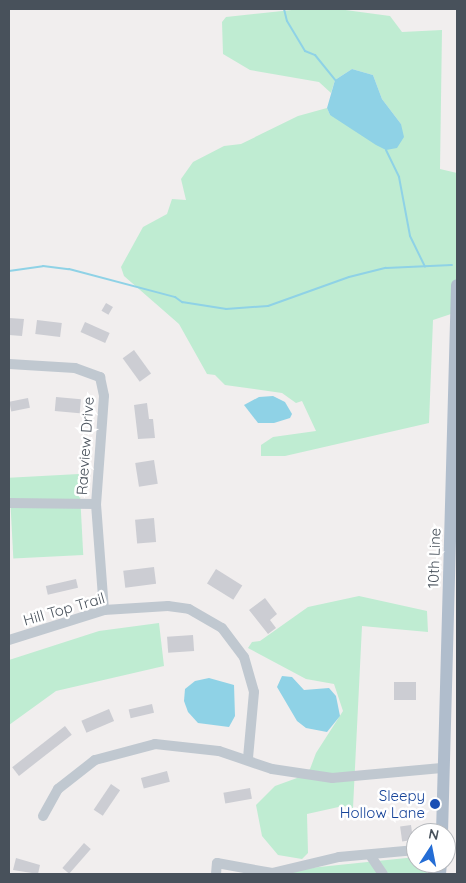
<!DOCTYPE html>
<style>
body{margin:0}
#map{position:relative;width:466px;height:883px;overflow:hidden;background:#f1eeee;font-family:Quicksand,sans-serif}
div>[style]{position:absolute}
.green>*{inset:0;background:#bfecd2;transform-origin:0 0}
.water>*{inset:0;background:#8fd2e6}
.stream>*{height:2px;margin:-1px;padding:0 1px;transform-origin:1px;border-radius:1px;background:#8fd2e6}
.building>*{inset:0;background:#cccdd3;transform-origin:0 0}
.minor>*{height:10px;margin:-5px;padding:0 5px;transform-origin:5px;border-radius:5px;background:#c0c8d0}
.major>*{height:12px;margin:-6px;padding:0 6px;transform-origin:6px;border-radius:6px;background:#b0bdcc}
.dots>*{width:14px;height:14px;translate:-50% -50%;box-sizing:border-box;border:2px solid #fff;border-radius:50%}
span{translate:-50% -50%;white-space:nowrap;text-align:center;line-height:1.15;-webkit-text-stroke:5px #fff;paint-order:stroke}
.street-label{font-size:15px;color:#48515b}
.transit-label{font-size:15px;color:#164399}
.right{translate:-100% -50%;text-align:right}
.frame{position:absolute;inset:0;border:10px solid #48515b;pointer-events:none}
.north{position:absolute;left:406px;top:823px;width:50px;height:50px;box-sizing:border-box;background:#fff;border:1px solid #b6b9bd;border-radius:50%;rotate:11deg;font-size:14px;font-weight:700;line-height:20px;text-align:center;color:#48515b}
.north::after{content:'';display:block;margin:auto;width:18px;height:22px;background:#246dd5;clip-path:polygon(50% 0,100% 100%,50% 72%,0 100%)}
</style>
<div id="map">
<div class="green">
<div style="clip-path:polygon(301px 9px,338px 9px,390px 16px,402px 32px,442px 30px,440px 169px,457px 173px,457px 312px,433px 320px,429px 423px,285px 456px,261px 456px,261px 445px,273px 437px,316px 431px,302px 401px,296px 403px,282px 393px,225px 385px,215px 375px,207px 374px,179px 324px,124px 276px,121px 267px,143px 227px,167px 214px,172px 199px,186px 200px,181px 179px,193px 162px,224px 146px,241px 144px,298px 116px,327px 108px,330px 115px,401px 124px,382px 99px,373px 75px,352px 69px,335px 80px,331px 93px,319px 82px,250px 70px,223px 54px,222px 22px,226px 17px)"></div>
<div style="left:79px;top:474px;width:81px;height:70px;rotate:87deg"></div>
<div style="clip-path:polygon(359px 596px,427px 611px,428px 632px,362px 626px,353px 808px,343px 806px,307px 814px,308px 853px,302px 859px,278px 855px,262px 836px,256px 805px,275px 786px,297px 778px,310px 769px,316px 753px,343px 711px,334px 684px,306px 679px,248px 648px,252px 642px,260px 641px,308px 607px)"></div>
<div style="clip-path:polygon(159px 623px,164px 666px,56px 691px,9px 725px,9px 660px,99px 631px)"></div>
<div style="clip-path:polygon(416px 857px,416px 863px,427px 863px,427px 874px,252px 874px)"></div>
</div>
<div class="water">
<div style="clip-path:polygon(352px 69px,373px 75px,382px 99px,401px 124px,404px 137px,397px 148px,386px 150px,376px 145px,330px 115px,327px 108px,335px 80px)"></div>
<div style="clip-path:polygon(273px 396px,285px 402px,292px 414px,290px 418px,274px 423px,258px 423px,244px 405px,259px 397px)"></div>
<div style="clip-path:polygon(282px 676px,292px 677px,304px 690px,329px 688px,336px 696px,340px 716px,327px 732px,306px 728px,297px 721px,277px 687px)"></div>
<div style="clip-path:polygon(209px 678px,234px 685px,235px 716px,229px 727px,198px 723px,188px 712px,184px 701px,185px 689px,195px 681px)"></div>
</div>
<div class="stream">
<div style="left:284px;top:9px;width:12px;rotate:76deg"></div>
<div style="left:287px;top:21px;width:35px;rotate:59deg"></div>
<div style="left:305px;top:51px;width:11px;rotate:22deg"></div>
<div style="left:315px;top:55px;width:32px;rotate:51deg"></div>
<div style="left:386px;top:150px;width:30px;rotate:64deg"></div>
<div style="left:399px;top:177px;width:60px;rotate:79.4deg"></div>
<div style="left:410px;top:236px;width:34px;rotate:64deg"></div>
<div style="left:9px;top:271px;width:34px;rotate:-8deg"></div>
<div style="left:43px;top:266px;width:26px;rotate:7deg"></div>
<div style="left:69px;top:269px;width:110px;rotate:14.8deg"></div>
<div style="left:175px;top:297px;width:9px;rotate:36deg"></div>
<div style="left:182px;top:302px;width:45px;rotate:9deg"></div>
<div style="left:226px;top:309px;width:42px;rotate:-4.1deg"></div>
<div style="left:268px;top:306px;width:86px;rotate:-19.7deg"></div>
<div style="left:349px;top:277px;width:38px;rotate:-14deg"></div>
<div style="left:386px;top:268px;width:66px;rotate:-2.6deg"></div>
</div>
<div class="building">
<div style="left:106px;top:303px;width:8px;height:9px;rotate:30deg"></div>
<div style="clip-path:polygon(9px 318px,24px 319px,22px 336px,9px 335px)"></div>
<div style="left:37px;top:320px;width:25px;height:14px;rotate:7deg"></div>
<div style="left:85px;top:322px;width:27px;height:11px;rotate:24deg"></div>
<div style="left:134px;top:350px;width:29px;height:14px;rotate:54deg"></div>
<div style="left:56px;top:397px;width:25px;height:14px;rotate:5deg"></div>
<div style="left:28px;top:398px;width:10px;height:19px;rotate:79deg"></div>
<div style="clip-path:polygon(147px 403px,149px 419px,153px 419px,155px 438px,138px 439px,134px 405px)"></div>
<div style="left:154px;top:460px;width:24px;height:19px;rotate:81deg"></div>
<div style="left:154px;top:518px;width:24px;height:19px;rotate:85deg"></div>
<div style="left:154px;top:567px;width:17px;height:31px;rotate:83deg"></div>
<div style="left:216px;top:569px;width:31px;height:17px;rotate:32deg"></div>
<div style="left:76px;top:579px;width:9px;height:31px;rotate:77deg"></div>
<div style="clip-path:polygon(265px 598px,277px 614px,270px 620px,276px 628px,268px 634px,249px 610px)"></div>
<div style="left:193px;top:635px;width:16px;height:26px;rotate:86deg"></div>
<div style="left:416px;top:682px;width:18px;height:22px;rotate:90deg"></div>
<div style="left:152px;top:704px;width:9px;height:24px;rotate:77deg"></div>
<div style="left:109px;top:709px;width:13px;height:30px;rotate:67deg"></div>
<div style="left:65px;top:726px;width:11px;height:67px;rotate:52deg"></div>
<div style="left:167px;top:771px;width:11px;height:27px;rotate:75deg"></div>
<div style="left:111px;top:784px;width:11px;height:31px;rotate:34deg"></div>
<div style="left:250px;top:788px;width:11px;height:27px;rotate:80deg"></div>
<div style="left:411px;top:825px;width:15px;height:11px;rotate:82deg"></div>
<div style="left:84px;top:843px;width:9px;height:33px;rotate:41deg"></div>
<div style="clip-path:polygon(16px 858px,40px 865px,38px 874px,13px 870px)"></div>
</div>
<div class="minor">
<div style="left:9px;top:364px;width:66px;rotate:3.5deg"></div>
<div style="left:75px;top:368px;width:27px;rotate:20deg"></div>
<div style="left:100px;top:377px;width:19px;rotate:78deg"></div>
<div style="left:104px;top:396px;width:108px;rotate:94.2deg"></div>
<div style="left:96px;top:504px;width:106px;rotate:85.7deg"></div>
<div style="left:9px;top:503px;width:87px;rotate:0.7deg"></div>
<div style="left:9px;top:640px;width:100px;rotate:-17.5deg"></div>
<div style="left:104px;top:610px;width:64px;rotate:-3.6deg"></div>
<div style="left:168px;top:606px;width:21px;rotate:8deg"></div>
<div style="left:189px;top:609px;width:38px;rotate:30deg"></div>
<div style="left:222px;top:628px;width:36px;rotate:53deg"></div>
<div style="left:244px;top:657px;width:36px;rotate:74deg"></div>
<div style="left:254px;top:692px;width:66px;rotate:95.2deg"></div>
<div style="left:43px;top:816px;width:31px;rotate:-61deg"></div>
<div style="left:58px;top:789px;width:47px;rotate:-38.1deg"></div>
<div style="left:95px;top:760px;width:62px;rotate:-14.9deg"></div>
<div style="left:155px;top:744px;width:64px;rotate:6.2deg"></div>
<div style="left:219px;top:751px;width:56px;rotate:18.8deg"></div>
<div style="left:272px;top:769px;width:61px;rotate:8.5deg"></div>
<div style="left:332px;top:778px;width:110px;rotate:-5.2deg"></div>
<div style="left:370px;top:855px;width:23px;rotate:56deg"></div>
<div style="left:216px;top:874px;width:11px;rotate:-85deg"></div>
<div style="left:217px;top:863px;width:56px;rotate:10.3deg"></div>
<div style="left:272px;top:873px;width:69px;rotate:-13.4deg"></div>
<div style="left:339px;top:857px;width:77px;rotate:-5.2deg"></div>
</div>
<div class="major">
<div style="left:442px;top:833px;width:548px;rotate:-88.43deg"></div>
<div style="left:440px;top:874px;width:11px;rotate:-85deg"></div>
</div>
<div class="dots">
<div style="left:435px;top:804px;background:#1a4fb4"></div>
</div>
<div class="street-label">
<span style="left:85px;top:446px;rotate:-86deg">Raeview Drive</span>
<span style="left:434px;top:558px;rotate:-88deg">10th Line</span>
<span style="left:64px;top:609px;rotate:-16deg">Hill Top Trail</span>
</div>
<div class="transit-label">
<span class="right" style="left:425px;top:804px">Sleepy<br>Hollow Lane</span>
</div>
<div class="frame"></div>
<div class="north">N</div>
</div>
